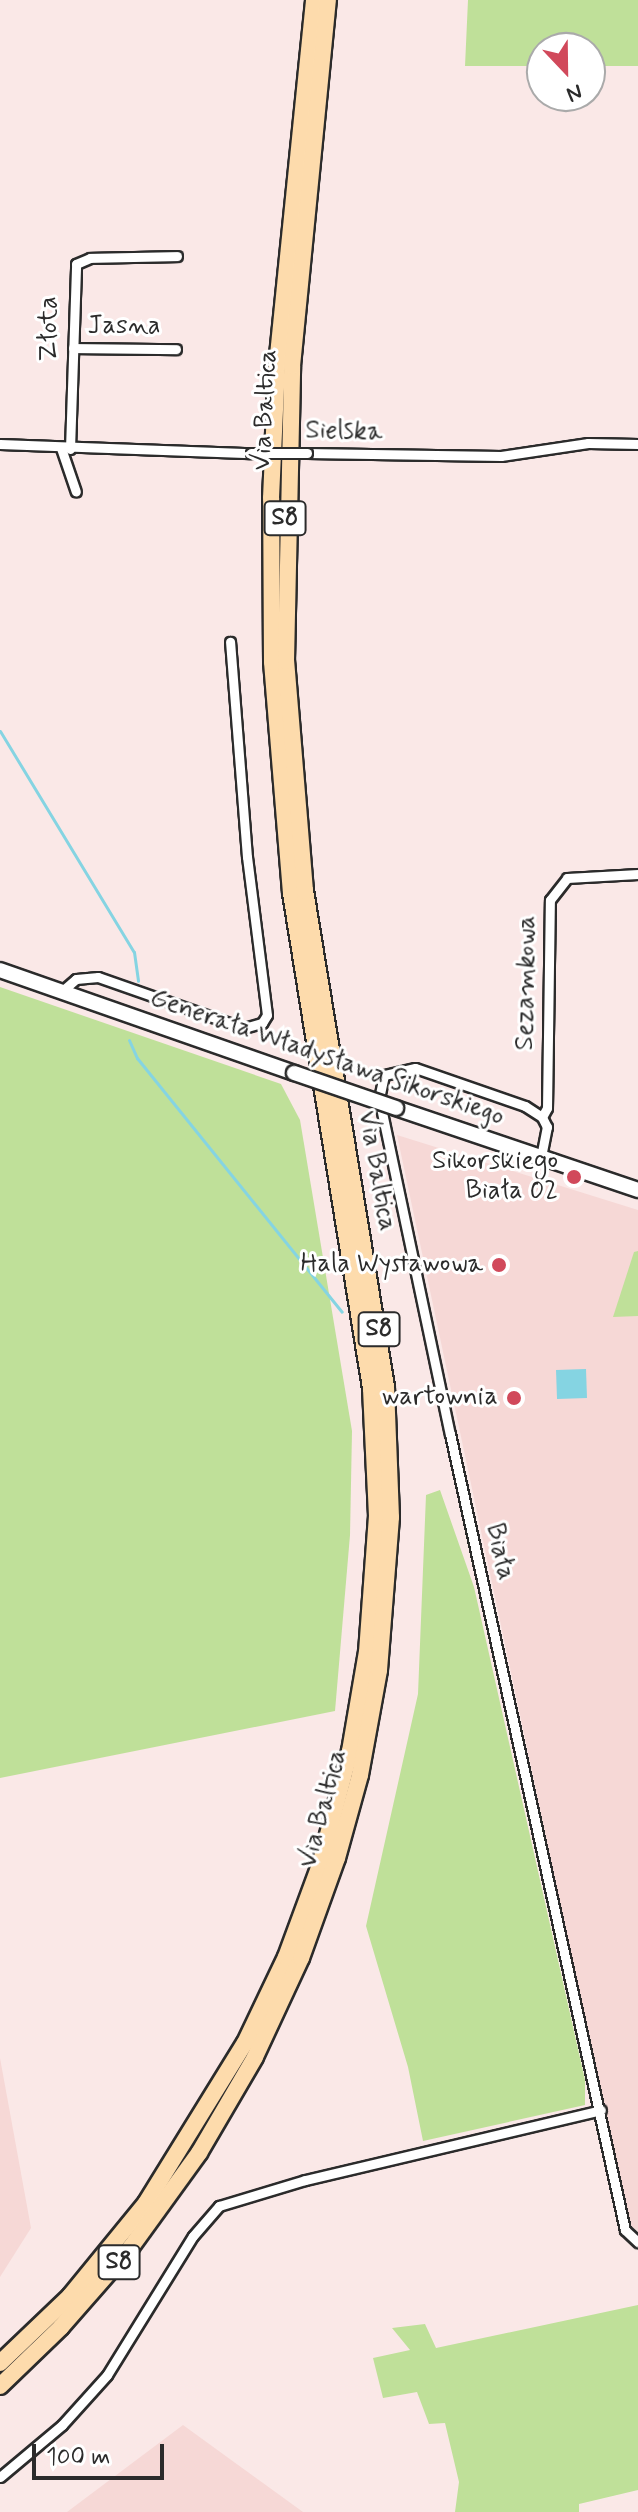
<!DOCTYPE html>
<meta charset="utf-8">
<style>
body{margin:0}
#map{position:relative;width:638px;height:2512px;overflow:hidden;background:#fae8e7;font-family:Mynerve,sans-serif}
div>[style]{position:absolute}
.built>*{inset:0;background:#f6d8d6}
.green>*{inset:0;background:#bfe099}
.water>*{inset:0;background:#85d4e2;transform-origin:0 0}
.stream>*{height:3px;margin:-1.5px;padding:0 1.5px;transform-origin:1.5px;border-radius:1.5px;background:#85d4e2}
.roads{filter:drop-shadow(2px 0 #2b2b2b) drop-shadow(-2px 0 #2b2b2b) drop-shadow(0 2px #2b2b2b) drop-shadow(0 -2px #2b2b2b)}
.street>*{height:9px;margin:-4.5px;padding:0 4.5px;transform-origin:4.5px;border-radius:4.5px;background:#fff}
.secondary>*{height:14px;margin:-7px;padding:0 7px;transform-origin:7px;border-radius:7px;background:#fff}
.highway>*{height:16px;margin:-8px;padding:0 8px;transform-origin:8px;border-radius:8px;background:#fddbac}
.bridges{filter:drop-shadow(2px 0 #2b2b2b) drop-shadow(-2px 0 #2b2b2b) drop-shadow(0 2px #2b2b2b) drop-shadow(0 -2px #2b2b2b)}
.street-bridge>*{height:9px;margin:-4.5px;padding:0 4.5px;transform-origin:4.5px;border-radius:4.5px;background:#fff}
.secondary-bridge>*{height:14px;margin:-7px;padding:0 7px;transform-origin:7px;border-radius:7px;background:#fff}
.dots>*{width:22px;height:22px;translate:-50% -50%;box-sizing:border-box;border:4px solid #fff;border-radius:50%}
span{translate:-50% -50%;white-space:nowrap;text-align:center;line-height:1.15;-webkit-text-stroke:6px #fff;paint-order:stroke}
.shield-label span{padding:2px 6px;background:#fff;border:2px solid;border-radius:6px;-webkit-text-stroke-width:0}
.shield-label{font-size:24px;color:#2b2b2b;font-weight:700}
.street-label{font-size:26px;color:#2b2b2b}
.poi-label{font-size:26px;color:#2b2b2b}
.right{translate:-100% -50%;text-align:right}
.north{position:absolute;left:526px;top:32px;width:80px;height:80px;box-sizing:border-box;background:#fff;border:2px solid #aaa;border-radius:50%;rotate:158deg;font-size:22px;font-weight:700;line-height:32px;text-align:center;color:#2b2b2b}
.north::after{content:'';display:block;margin:auto;width:28px;height:36px;background:#d1495b;clip-path:polygon(50% 0,100% 100%,50% 72%,0 100%)}
.scale{position:absolute;left:32px;top:2444px;width:132px;height:36px;box-sizing:border-box;border:4px solid #2b2b2b;border-top:0;padding-left:10px;font-size:24px;line-height:28px;white-space:nowrap;color:#2b2b2b;-webkit-text-stroke:6px #fff;paint-order:stroke}
</style>
<div id="map">
<div class="built">
<div style="clip-path:polygon(397px 1135px,638px 1210px,638px 2231px,628px 2224px)"></div>
<div style="clip-path:polygon(0 2058px,31px 2228px,0 2277px)"></div>
<div style="clip-path:polygon(183px 2425px,303px 2512px,67px 2512px)"></div>
</div>
<div class="green">
<div style="clip-path:polygon(468px 0,638px 0,638px 66px,590px 66px,590px 48px,542px 48px,542px 66px,465px 66px)"></div>
<div style="clip-path:polygon(0 987px,281px 1084px,300px 1120px,352px 1431px,350px 1535px,335px 1711px,0 1778px)"></div>
<div style="clip-path:polygon(638px 1251px,638px 1316px,613px 1317px,634px 1252px)"></div>
<div style="clip-path:polygon(440px 1490px,474px 1587px,585px 2080px,585px 2105px,423px 2141px,408px 2067px,366px 1926px,418px 1694px,426px 1495px)"></div>
<div style="clip-path:polygon(638px 2305px,638px 2490px,579px 2504px,579px 2512px,455px 2512px,459px 2482px,445px 2423px,429px 2424px,417px 2392px,383px 2398px,373px 2358px,410px 2350px,392px 2328px,425px 2324px,436px 2348px)"></div>
</div>
<div class="water">
<div style="left:586px;top:1369px;width:29px;height:30px;rotate:88deg"></div>
</div>
<div class="stream">
<div style="left:0;top:731px;width:258px;rotate:58.8deg"></div>
<div style="left:134px;top:952px;width:29px;rotate:82deg"></div>
<div style="left:129px;top:1040px;width:20px;rotate:66deg"></div>
<div style="left:137px;top:1058px;width:326px;rotate:51.1deg"></div>
</div>
<div class="roads">
<div class="street">
<div style="left:73px;top:348px;width:103px;rotate:0.6deg"></div>
<div style="left:0;top:444px;width:251px;rotate:2.1deg"></div>
<div style="left:61px;top:448px;width:46px;rotate:71.2deg"></div>
<div style="left:70px;top:449px;width:185px;rotate:-88.1deg"></div>
<div style="left:76px;top:264px;width:15px;rotate:-23deg"></div>
<div style="left:90px;top:258px;width:87px;rotate:-1.3deg"></div>
<div style="left:307px;top:453px;width:194px;rotate:0.9deg"></div>
<div style="left:501px;top:456px;width:88px;rotate:-8.5deg"></div>
<div style="left:588px;top:443px;width:50px;rotate:1.1deg"></div>
<div style="left:61px;top:992px;width:20px;rotate:-41deg"></div>
<div style="left:76px;top:979px;width:22px;rotate:-5deg"></div>
<div style="left:98px;top:977px;width:155px;rotate:19.3deg"></div>
<div style="left:244px;top:1028px;width:19px;rotate:-16deg"></div>
<div style="left:262px;top:1023px;width:9px;rotate:-58deg"></div>
<div style="left:267px;top:1015px;width:159px;rotate:-97.2deg"></div>
<div style="left:247px;top:857px;width:216px;rotate:-94.5deg"></div>
<div style="left:542px;top:1117px;width:10px;rotate:-61deg"></div>
<div style="left:547px;top:1108px;width:208px;rotate:-89.2deg"></div>
<div style="left:550px;top:900px;width:28px;rotate:-52deg"></div>
<div style="left:567px;top:878px;width:71px;rotate:-3.2deg"></div>
<div style="left:541px;top:1157px;width:31px;rotate:-79deg"></div>
<div style="left:547px;top:1127px;width:11px;rotate:-117deg"></div>
<div style="left:542px;top:1117px;width:20px;rotate:-147deg"></div>
<div style="left:525px;top:1106px;width:116px;rotate:-160.9deg"></div>
<div style="left:415px;top:1068px;width:32px;rotate:167deg"></div>
<div style="left:384px;top:1075px;width:24px;rotate:102deg"></div>
<div style="left:379px;top:1098px;width:343px;rotate:78.1deg"></div>
<div style="left:450px;top:1434px;width:815px;rotate:77.6deg"></div>
<div style="left:625px;top:2230px;width:18px;rotate:43deg"></div>
<div style="left:0;top:2477px;width:81px;rotate:-40deg"></div>
<div style="left:62px;top:2425px;width:67px;rotate:-48deg"></div>
<div style="left:107px;top:2375px;width:163px;rotate:-58.3deg"></div>
<div style="left:193px;top:2236px;width:40px;rotate:-49deg"></div>
<div style="left:219px;top:2206px;width:90px;rotate:-16.8deg"></div>
<div style="left:305px;top:2180px;width:304px;rotate:-13.3deg"></div>
</div>
<div class="secondary">
<div style="left:0;top:970px;width:312px;rotate:19.3deg"></div>
<div style="left:396px;top:1108px;width:256px;rotate:18.7deg"></div>
</div>
<div class="highway">
<div style="left:0;top:2363px;width:97px;rotate:-43.7deg"></div>
<div style="left:70px;top:2296px;width:120px;rotate:-50.7deg"></div>
<div style="left:146px;top:2203px;width:188px;rotate:-58.3deg"></div>
<div style="left:245px;top:2043px;width:95px;rotate:-64.5deg"></div>
<div style="left:286px;top:1957px;width:98px;rotate:-69.7deg"></div>
<div style="left:320px;top:1865px;width:118px;rotate:-75.3deg"></div>
<div style="left:350px;top:1751px;width:100px;rotate:-80.3deg"></div>
<div style="left:367px;top:1652px;width:136px;rotate:-85.8deg"></div>
<div style="left:377px;top:1516px;width:128px;rotate:-92.7deg"></div>
<div style="left:371px;top:1388px;width:501px;rotate:-99.18deg"></div>
<div style="left:291px;top:893px;width:232px;rotate:-94.7deg"></div>
<div style="left:272px;top:662px;width:164px;rotate:-90.3deg"></div>
<div style="left:271px;top:498px;width:133px;rotate:-87.4deg"></div>
<div style="left:277px;top:365px;width:367px;rotate:-84.2deg"></div>
<div style="left:0;top:2386px;width:85px;rotate:-44deg"></div>
<div style="left:61px;top:2327px;width:106px;rotate:-48.8deg"></div>
<div style="left:131px;top:2247px;width:116px;rotate:-54.1deg"></div>
<div style="left:199px;top:2153px;width:111px;rotate:-59.7deg"></div>
<div style="left:255px;top:2057px;width:109px;rotate:-65.1deg"></div>
<div style="left:301px;top:1958px;width:106px;rotate:-70.2deg"></div>
<div style="left:337px;top:1858px;width:86px;rotate:-74.5deg"></div>
<div style="left:360px;top:1775px;width:107px;rotate:-79.7deg"></div>
<div style="left:379px;top:1670px;width:153px;rotate:-85.5deg"></div>
<div style="left:391px;top:1517px;width:130px;rotate:-92.2deg"></div>
<div style="left:386px;top:1387px;width:503px;rotate:-99.27deg"></div>
<div style="left:305px;top:891px;width:231px;rotate:-94.7deg"></div>
<div style="left:286px;top:661px;width:295px;rotate:-88.8deg"></div>
<div style="left:292px;top:366px;width:368px;rotate:-84.4deg"></div>
</div>
</div>
<div class="bridges">
<div class="street-bridge">
<div style="left:251px;top:453px;width:56px"></div>
</div>
<div class="secondary-bridge">
<div style="left:294px;top:1073px;width:108px;rotate:18.9deg"></div>
</div>
</div>
<div class="dots">
<div style="left:574px;top:1177px;background:#d1495b"></div>
<div style="left:499px;top:1265px;background:#d1495b"></div>
<div style="left:514px;top:1398px;background:#d1495b"></div>
</div>
<div class="shield-label">
<span style="left:285px;top:518px">S8</span>
<span style="left:379px;top:1329px">S8</span>
<span style="left:119px;top:2262px">S8</span>
</div>
<div class="street-label">
<span style="left:124px;top:327px">Jasna</span>
<span style="left:50px;top:329px;rotate:-90deg">Złota</span>
<span style="left:266px;top:410px;rotate:-87deg">Via Baltica</span>
<span style="left:344px;top:432px;rotate:1deg">Sielska</span>
<span style="left:527px;top:983px;rotate:-89deg">Sezamkowa</span>
<span style="left:327px;top:1058px;rotate:19deg">Generała Władysława Sikorskiego</span>
<span style="left:376px;top:1171px;rotate:80deg">Via Baltica</span>
<span style="left:499px;top:1552px;rotate:77deg">Biała</span>
<span style="left:324px;top:1809px;rotate:-75deg">Via Baltica</span>
</div>
<div class="poi-label">
<span class="right" style="left:558px;top:1177px">Sikorskiego<br>Biała 02</span>
<span class="right" style="left:483px;top:1265px">Hala Wystawowa</span>
<span class="right" style="left:498px;top:1398px">wartownia</span>
</div>
<div class="north">N</div>
<div class="scale">100 m</div>
</div>
